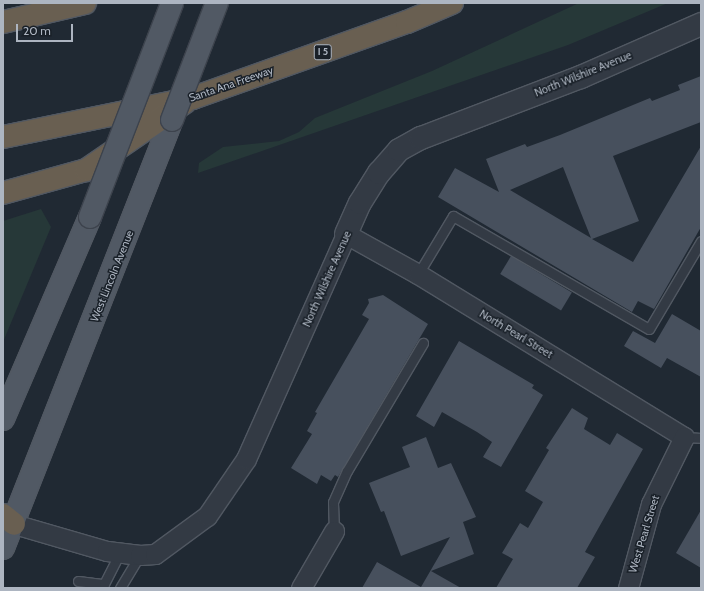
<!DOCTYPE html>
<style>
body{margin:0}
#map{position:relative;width:704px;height:591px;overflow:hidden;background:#202933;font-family:Cabin,sans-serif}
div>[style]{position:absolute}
.green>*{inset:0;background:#263838}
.building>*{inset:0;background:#47505d;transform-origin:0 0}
.roads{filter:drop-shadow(1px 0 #515862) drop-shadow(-1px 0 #515862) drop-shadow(0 1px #515862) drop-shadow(0 -1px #515862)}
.service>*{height:9px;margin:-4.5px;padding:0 4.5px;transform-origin:4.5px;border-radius:4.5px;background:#333a44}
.minor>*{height:19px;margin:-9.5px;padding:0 9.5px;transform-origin:9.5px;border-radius:9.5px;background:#333a44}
.tertiary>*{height:22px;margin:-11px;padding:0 11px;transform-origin:11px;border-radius:11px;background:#333a44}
.primary>*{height:22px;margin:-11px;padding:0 11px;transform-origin:11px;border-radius:11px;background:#515964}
.motorway>*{height:22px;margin:-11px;padding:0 11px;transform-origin:11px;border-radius:11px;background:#695f51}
.bridges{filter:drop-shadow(1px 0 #3d434d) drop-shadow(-1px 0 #3d434d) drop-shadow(0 1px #3d434d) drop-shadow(0 -1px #3d434d)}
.primary-bridge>*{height:22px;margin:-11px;padding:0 11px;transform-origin:11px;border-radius:11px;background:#515964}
span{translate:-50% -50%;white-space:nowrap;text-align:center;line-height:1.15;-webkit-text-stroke:3px #192028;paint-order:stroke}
.shield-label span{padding:1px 3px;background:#192028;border:1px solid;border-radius:3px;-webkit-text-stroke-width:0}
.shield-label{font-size:10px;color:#adb5c1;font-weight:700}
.street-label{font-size:11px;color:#adb5c1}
.frame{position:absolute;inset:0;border:4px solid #adb5c1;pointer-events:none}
.scale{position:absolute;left:16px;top:24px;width:57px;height:18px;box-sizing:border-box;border:2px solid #adb5c1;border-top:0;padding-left:5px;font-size:12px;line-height:14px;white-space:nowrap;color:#adb5c1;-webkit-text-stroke:3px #192028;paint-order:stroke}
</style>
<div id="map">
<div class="green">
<div style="clip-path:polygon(579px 3px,668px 3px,568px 45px,198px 173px,199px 163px,223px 147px,279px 141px,299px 132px,315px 118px,432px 71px)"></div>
<div style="clip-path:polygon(41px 209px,51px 227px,3px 342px,3px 221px)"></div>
</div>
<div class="building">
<div style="clip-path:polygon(evenodd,701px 76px,701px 122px,613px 156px,639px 221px,592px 239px,633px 262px,701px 146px,701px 227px,654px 309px,638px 301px,632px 312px,438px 197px,455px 168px,499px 192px,486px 159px,525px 144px,527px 147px,560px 135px,650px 98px,652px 101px,680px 90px,678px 85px,701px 76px,563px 167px,577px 203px,591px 238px,510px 190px,563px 167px)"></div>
<div style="left:511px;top:256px;width:71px;height:21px;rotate:31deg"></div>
<div style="clip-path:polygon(383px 295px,428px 324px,338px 477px,335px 475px,331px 481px,321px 475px,317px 484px,291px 468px,312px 434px,307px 431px,317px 413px,315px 412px,369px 319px,362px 315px,369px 303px,368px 299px)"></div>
<div style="clip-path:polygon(672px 314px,701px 331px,701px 377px,667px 358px,661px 368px,624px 346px,633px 331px,655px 343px)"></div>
<div style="clip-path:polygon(459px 341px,534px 385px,532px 388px,543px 395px,501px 467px,483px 457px,492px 442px,477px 432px,442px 412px,434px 427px,416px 416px)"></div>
<div style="clip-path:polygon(572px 408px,588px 418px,584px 429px,610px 445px,617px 433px,643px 449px,585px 552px,595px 557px,577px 588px,496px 588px,513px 559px,502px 553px,520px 523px,528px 528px,543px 502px,525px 491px,549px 450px,546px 448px)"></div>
<div style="clip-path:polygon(426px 437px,438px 468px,451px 463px,476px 517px,463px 522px,474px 554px,431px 571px,461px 588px,362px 588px,377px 562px,421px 587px,450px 537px,401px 556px,384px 511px,381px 512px,369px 483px,410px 467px,402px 447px)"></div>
<div style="clip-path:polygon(701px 510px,701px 568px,676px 553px)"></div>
</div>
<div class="roads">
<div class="service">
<div style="left:418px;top:274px;width:68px;rotate:-58.9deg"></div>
<div style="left:453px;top:216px;width:226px;rotate:30deg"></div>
<div style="left:649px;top:329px;width:102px;rotate:-59.4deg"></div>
<div style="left:684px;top:437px;width:17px;rotate:3deg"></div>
<div style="left:334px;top:531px;width:29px;rotate:-92deg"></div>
<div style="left:333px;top:502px;width:34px;rotate:-66deg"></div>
<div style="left:347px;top:471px;width:149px;rotate:-59.3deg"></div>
<div style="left:78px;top:581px;width:26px;rotate:7deg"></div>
<div style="left:104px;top:584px;width:35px;rotate:-63deg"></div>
<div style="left:120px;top:588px;width:39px;rotate:-59deg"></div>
</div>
<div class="minor">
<div style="left:14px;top:524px;width:97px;rotate:16.2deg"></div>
<div style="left:107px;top:551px;width:33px;rotate:7deg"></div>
<div style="left:140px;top:555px;width:15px;rotate:-4deg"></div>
<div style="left:155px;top:554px;width:64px;rotate:-36.2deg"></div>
<div style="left:207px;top:516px;width:69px;rotate:-55.6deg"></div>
<div style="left:246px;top:459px;width:246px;rotate:-66deg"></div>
<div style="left:346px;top:234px;width:82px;rotate:29.1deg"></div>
<div style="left:418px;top:274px;width:312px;rotate:31.5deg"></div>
<div style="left:684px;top:437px;width:75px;rotate:116.2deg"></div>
<div style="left:651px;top:504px;width:87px;rotate:105.3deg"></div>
<div style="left:301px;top:588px;width:66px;rotate:-59.9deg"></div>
</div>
<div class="tertiary">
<div style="left:346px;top:234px;width:34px;rotate:-66deg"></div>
<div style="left:360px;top:203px;width:36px;rotate:-58deg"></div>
<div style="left:379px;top:173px;width:30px;rotate:-49deg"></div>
<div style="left:399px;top:150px;width:25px;rotate:-29deg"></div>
<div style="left:421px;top:138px;width:171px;rotate:-20.9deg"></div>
<div style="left:581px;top:77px;width:131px;rotate:-23.8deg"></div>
</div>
<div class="primary">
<div style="left:3px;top:419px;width:220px;rotate:-66.7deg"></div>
<div style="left:3px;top:548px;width:460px;rotate:-68.5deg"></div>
</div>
<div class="motorway">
<div style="left:3px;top:22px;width:84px;rotate:-13deg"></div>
<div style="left:3px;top:137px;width:194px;rotate:-11.6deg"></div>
<div style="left:193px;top:98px;width:227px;rotate:-19.6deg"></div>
<div style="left:407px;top:22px;width:49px;rotate:-22.9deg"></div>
<div style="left:3px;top:193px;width:86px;rotate:-15.5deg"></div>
<div style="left:86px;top:170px;width:119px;rotate:-34.4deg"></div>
<div style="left:3px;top:515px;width:14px;rotate:39deg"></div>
</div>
</div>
<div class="bridges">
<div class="primary-bridge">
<div style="left:172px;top:120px;width:125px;rotate:-69deg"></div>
<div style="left:90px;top:217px;width:229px;rotate:-69deg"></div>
</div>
</div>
<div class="shield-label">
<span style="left:323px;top:52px">I 5</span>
</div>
<div class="street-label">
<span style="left:583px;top:74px;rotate:-22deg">North Wilshire Avenue</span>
<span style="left:231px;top:84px;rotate:-19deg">Santa Ana Freeway</span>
<span style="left:112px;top:276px;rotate:-68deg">West Lincoln Avenue</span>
<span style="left:327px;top:279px;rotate:-66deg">North Wilshire Avenue</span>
<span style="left:516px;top:334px;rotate:31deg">North Pearl Street</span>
<span style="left:644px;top:534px;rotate:-73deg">West Pearl Street</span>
</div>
<div class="frame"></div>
<div class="scale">20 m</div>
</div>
